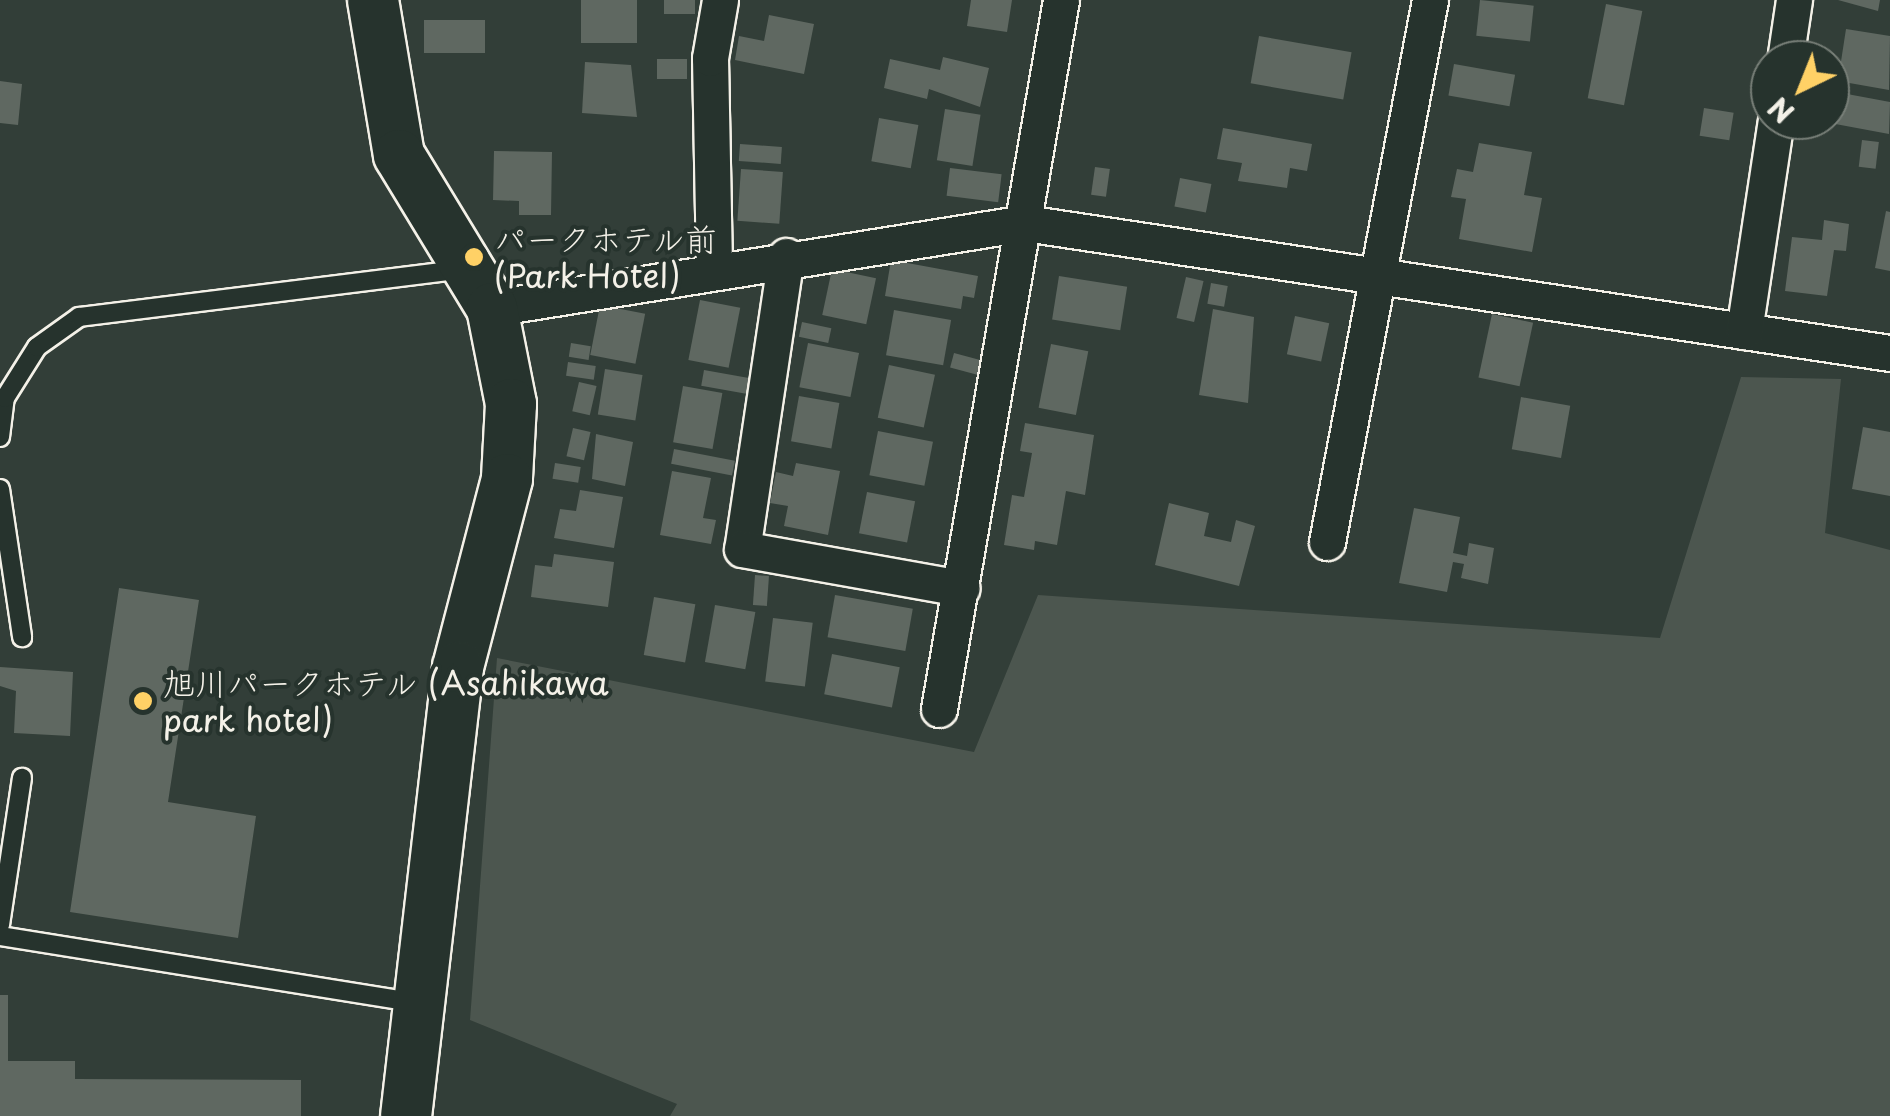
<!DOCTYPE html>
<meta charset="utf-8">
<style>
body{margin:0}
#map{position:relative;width:1890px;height:1116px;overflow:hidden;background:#323e38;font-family:"Playpen Sans","Klee One",sans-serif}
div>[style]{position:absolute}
.green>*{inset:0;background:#4c564f}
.building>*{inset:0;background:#5f6861;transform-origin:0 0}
.roads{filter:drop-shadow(2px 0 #f4f1e8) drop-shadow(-2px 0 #f4f1e8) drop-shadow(0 2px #f4f1e8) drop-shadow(0 -2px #f4f1e8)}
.lane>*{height:18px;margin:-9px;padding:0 9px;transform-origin:9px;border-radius:9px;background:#26332d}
.street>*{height:35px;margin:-17.5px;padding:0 17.5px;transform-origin:17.5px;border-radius:17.5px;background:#26332d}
.secondary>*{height:50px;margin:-25px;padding:0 25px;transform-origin:25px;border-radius:25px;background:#26332d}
.dots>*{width:28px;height:28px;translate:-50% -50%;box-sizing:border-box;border:5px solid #26332d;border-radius:50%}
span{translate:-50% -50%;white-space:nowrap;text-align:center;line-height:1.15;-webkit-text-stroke:8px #26332d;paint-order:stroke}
.poi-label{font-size:32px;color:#f4f1e8}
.left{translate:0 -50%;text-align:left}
.north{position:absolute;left:1750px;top:40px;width:100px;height:100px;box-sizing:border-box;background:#26332d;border:2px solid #787f78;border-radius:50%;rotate:223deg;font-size:28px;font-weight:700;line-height:40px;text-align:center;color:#f4f1e8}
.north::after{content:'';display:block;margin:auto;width:35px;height:45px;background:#ffd166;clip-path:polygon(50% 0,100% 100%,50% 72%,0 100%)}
</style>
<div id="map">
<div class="green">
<div style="clip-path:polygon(1741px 377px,1841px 379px,1825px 533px,1890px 550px,1890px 1116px,670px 1116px,677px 1104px,470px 1020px,497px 658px,974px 752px,1038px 595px,1660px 638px)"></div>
</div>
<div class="building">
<div style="left:581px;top:0;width:56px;height:43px"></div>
<div style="left:664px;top:0;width:31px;height:14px"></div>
<div style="clip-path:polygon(971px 0,1012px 0,1007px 32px,967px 26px)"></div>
<div style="left:1480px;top:0;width:54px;height:36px;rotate:6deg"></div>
<div style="clip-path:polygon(1838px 0,1880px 0,1878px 11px)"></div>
<div style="left:1606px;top:4px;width:37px;height:96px;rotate:11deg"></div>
<div style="clip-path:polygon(769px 15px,814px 24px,804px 74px,735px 60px,739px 36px,764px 41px)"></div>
<div style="left:424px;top:20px;width:61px;height:33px"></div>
<div style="clip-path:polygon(1846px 29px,1890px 36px,1889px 90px,1838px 81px)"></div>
<div style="left:1259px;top:36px;width:94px;height:48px;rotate:10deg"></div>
<div style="clip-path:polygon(943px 57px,989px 68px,980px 107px,929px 89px,927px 99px,884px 88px,890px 59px,940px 70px)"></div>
<div style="left:657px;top:59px;width:30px;height:20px"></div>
<div style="clip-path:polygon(585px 62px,631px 65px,637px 117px,582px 113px)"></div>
<div style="left:1454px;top:64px;width:62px;height:32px;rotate:10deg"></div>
<div style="clip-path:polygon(0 81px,22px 84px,18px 125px,0 123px)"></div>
<div style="clip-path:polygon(1831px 91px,1890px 102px,1889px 134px,1830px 123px)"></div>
<div style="left:1704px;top:108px;width:30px;height:28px;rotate:9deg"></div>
<div style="left:945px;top:109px;width:36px;height:52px;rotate:9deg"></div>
<div style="left:879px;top:118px;width:40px;height:44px;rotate:10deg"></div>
<div style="clip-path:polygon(1223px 128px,1312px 144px,1307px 171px,1290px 168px,1287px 188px,1238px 181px,1242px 163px,1217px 159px)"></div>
<div style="left:1862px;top:140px;width:17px;height:27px;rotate:7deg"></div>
<div style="clip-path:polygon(1479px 143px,1532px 152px,1524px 195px,1542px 198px,1532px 252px,1459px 239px,1466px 199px,1451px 197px,1457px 169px,1473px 172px)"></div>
<div style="left:740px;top:144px;width:42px;height:17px;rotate:4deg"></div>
<div style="clip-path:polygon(494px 151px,552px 152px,551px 215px,519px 215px,519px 201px,493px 200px)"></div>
<div style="left:1095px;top:167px;width:15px;height:28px;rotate:8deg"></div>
<div style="left:950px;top:168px;width:52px;height:28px;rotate:7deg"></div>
<div style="left:741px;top:169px;width:42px;height:52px;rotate:4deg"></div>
<div style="left:1180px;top:178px;width:32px;height:29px;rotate:11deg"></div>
<div style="clip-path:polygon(1886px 211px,1890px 212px,1890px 271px,1875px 268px)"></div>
<div style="clip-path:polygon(1824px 220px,1849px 224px,1846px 251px,1834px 250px,1827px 296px,1785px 291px,1792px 237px,1822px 240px)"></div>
<div style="clip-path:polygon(891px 260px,978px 276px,974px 298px,963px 296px,961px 309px,885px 296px)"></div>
<div style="left:832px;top:269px;width:45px;height:47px;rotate:12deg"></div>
<div style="left:1059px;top:276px;width:69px;height:44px;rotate:9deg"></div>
<div style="left:1186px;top:277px;width:18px;height:42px;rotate:13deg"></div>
<div style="left:1211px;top:283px;width:17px;height:21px;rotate:10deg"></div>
<div style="left:700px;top:300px;width:41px;height:61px;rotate:11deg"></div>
<div style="left:600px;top:305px;width:46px;height:51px;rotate:11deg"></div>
<div style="clip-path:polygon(1213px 309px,1254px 317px,1248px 403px,1199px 395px)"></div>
<div style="left:894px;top:310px;width:58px;height:46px;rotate:10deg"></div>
<div style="left:1492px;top:314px;width:42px;height:65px;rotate:12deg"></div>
<div style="left:1295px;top:316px;width:35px;height:39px;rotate:12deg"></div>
<div style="left:802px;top:322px;width:30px;height:15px;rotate:12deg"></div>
<div style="left:571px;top:343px;width:20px;height:14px;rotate:9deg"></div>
<div style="left:808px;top:343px;width:52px;height:45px;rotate:11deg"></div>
<div style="left:1051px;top:344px;width:38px;height:65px;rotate:11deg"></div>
<div style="left:954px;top:353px;width:28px;height:15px;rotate:15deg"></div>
<div style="left:568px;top:362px;width:28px;height:14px;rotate:8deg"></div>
<div style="left:889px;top:365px;width:47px;height:54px;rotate:12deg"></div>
<div style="left:605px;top:369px;width:38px;height:46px;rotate:9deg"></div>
<div style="left:704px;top:370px;width:47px;height:16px;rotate:10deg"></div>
<div style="left:579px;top:382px;width:18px;height:30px;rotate:13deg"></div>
<div style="left:683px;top:386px;width:40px;height:57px;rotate:10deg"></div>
<div style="left:799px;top:396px;width:41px;height:46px;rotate:10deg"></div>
<div style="left:1521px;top:397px;width:50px;height:53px;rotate:10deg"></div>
<div style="clip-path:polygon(1025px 423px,1094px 435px,1085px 495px,1066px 491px,1057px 545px,1035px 541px,1034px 550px,1004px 545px,1012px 495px,1024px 497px,1032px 453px,1020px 451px)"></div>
<div style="clip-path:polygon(1863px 427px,1890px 432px,1890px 496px,1852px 489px)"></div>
<div style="left:573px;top:428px;width:18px;height:29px;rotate:13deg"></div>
<div style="left:878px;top:431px;width:56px;height:45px;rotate:11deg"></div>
<div style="clip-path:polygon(596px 434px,633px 442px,625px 486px,592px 479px)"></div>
<div style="left:674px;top:449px;width:62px;height:15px;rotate:11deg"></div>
<div style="left:555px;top:463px;width:26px;height:16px;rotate:9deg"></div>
<div style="clip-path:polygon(796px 463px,840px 471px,828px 535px,784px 526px,788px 506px,770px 503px,776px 472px,793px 476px)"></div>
<div style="clip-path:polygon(672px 471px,711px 478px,703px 518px,716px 520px,711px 544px,660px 535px)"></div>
<div style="clip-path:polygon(580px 490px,623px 497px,614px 548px,554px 538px,560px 509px,576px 511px)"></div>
<div style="left:867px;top:492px;width:49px;height:42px;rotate:11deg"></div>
<div style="clip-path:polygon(1169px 503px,1209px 513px,1204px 536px,1231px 542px,1236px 520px,1255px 526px,1239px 586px,1155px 565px)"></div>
<div style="clip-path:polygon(1414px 508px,1460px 517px,1453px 553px,1467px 556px,1469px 543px,1494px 548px,1488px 584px,1461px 578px,1464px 564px,1453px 562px,1447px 592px,1399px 583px)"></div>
<div style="clip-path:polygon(554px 554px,614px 562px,608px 607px,531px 597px,535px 565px,552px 567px)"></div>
<div style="left:755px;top:575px;width:14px;height:30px;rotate:4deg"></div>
<div style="clip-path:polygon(119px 588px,199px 600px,168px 802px,256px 816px,238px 938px,70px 912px)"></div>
<div style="left:835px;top:595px;width:79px;height:43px;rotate:10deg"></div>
<div style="left:654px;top:597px;width:42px;height:59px;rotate:10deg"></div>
<div style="left:715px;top:605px;width:41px;height:58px;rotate:10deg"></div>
<div style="left:773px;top:618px;width:40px;height:64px;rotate:7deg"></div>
<div style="left:832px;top:654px;width:69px;height:41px;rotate:11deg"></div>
<div style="clip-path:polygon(0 667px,73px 672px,70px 736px,14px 733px,16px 691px,0 686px)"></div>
<div style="clip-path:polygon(0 995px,8px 995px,8px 1061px,75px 1061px,75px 1079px,301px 1080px,301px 1116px,0 1116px)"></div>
</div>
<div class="roads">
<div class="lane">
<div style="left:0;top:437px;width:39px;rotate:-83deg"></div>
<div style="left:5px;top:398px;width:60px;rotate:-57.9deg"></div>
<div style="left:37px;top:347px;width:52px;rotate:-35.5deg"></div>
<div style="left:79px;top:317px;width:389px;rotate:-7.1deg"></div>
<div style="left:0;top:489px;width:150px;rotate:81.5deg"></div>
<div style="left:0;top:925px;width:149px;rotate:-81.5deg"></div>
<div style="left:0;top:936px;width:423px;rotate:9.1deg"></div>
</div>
<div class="street">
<div style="left:1785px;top:60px;width:61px;rotate:-81.5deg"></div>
<div style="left:786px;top:256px;width:296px;rotate:98.5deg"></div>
<div style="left:742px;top:549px;width:223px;rotate:10.1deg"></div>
<div style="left:714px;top:266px;width:208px;rotate:-91.1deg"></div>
<div style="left:710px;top:58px;width:59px;rotate:-80.2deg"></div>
<div style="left:492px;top:308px;width:540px;rotate:-9.06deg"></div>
<div style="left:1025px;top:223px;width:875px;rotate:8.55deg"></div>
<div style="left:1744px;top:331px;width:213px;rotate:-81.4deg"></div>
<div style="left:1327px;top:542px;width:552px;rotate:-79.24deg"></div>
<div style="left:939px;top:709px;width:719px;rotate:-80.24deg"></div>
</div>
<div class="secondary">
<div style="left:373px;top:0;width:157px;rotate:80.5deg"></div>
<div style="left:399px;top:155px;width:179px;rotate:58.7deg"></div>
<div style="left:492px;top:308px;width:98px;rotate:78.8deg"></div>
<div style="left:511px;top:404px;width:75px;rotate:93.1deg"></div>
<div style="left:507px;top:479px;width:194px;rotate:104.6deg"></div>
<div style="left:458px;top:667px;width:452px;rotate:96.6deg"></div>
</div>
</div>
<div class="dots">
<div style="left:474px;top:257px;background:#ffd166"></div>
<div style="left:143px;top:701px;background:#ffd166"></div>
</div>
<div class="poi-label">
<span class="left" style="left:494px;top:257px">パークホテル前<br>(Park Hotel)</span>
<span class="left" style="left:163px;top:701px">旭川パークホテル (Asahikawa<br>park hotel)</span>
</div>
<div class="north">N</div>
</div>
